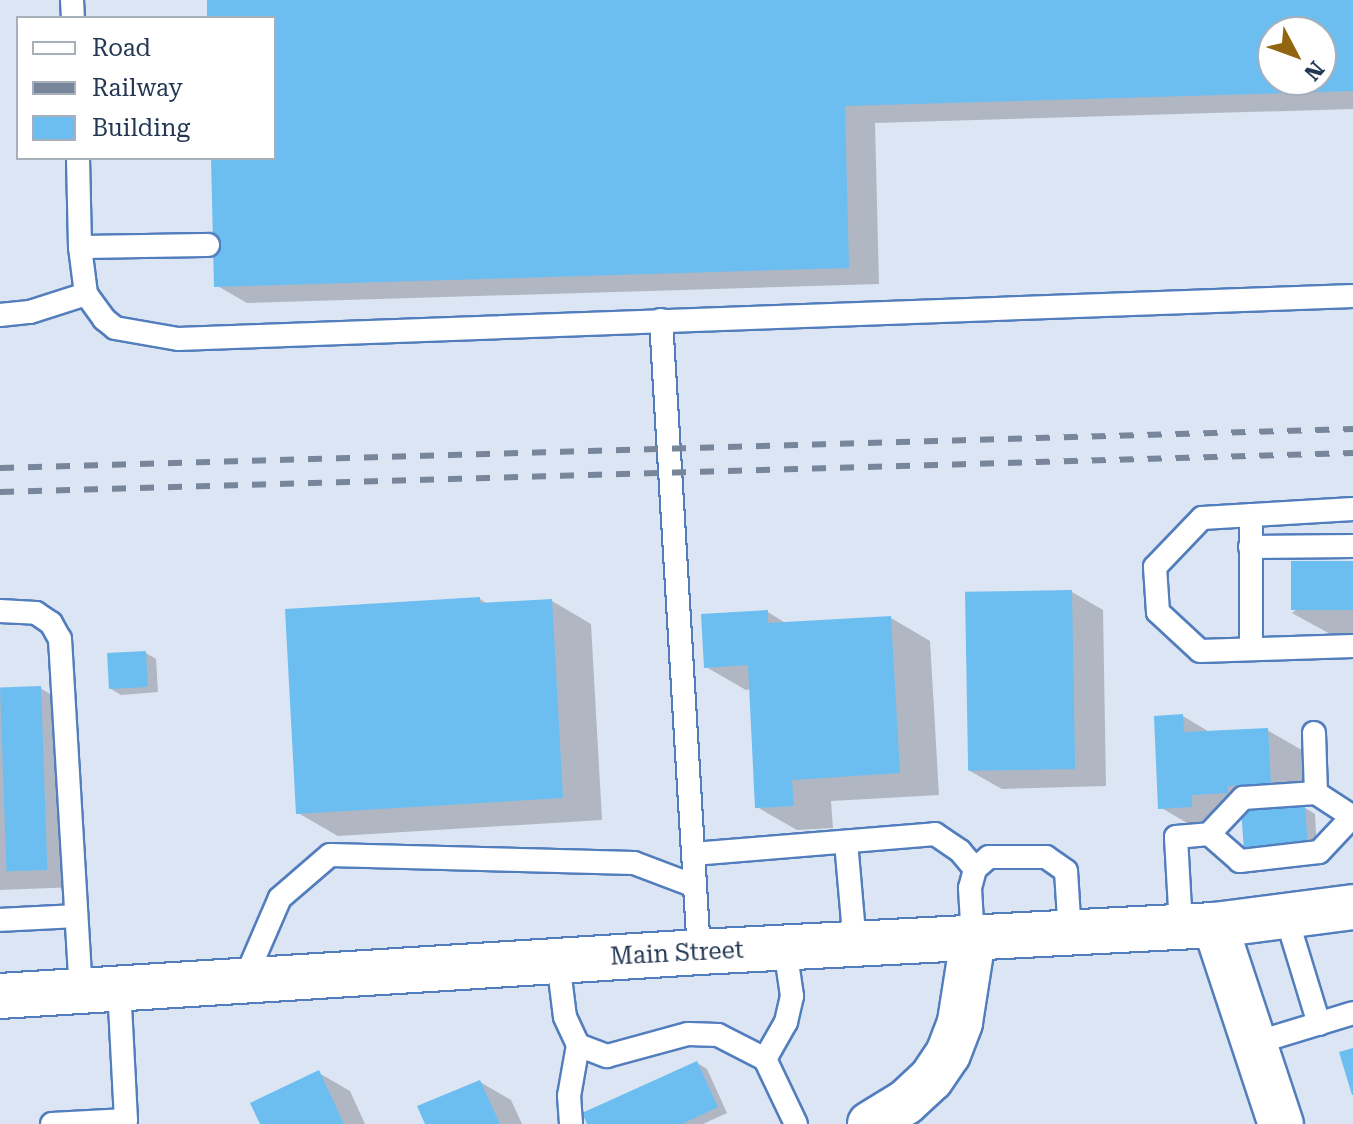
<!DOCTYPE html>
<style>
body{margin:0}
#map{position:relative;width:1353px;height:1124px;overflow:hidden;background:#dce5f3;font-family:"Roboto Serif",serif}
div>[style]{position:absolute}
.shadow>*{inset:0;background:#0003}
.building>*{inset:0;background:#6cbef1;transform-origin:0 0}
.roads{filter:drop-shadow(2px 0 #527ebd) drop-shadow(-2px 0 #527ebd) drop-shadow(0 2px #527ebd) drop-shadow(0 -2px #527ebd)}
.lane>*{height:22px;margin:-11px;padding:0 11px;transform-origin:11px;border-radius:11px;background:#fff}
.street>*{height:44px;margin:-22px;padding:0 22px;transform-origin:22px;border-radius:22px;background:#fff}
.secondary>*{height:44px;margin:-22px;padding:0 22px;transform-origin:22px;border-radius:22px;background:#fff}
.rail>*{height:6px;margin-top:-3px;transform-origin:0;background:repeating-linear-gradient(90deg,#77869b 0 14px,transparent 0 28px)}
span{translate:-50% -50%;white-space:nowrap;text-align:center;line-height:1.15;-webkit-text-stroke:6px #fff;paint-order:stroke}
.street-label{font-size:24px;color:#243853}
.legend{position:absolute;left:16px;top:16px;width:260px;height:144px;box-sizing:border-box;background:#fff;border:2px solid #a7afba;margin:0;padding:10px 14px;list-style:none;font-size:24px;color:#243853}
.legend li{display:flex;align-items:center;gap:16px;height:40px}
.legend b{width:40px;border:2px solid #a7afba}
.north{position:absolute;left:1257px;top:16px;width:80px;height:80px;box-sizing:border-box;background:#fff;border:2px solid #a7afba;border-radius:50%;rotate:131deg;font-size:22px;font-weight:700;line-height:32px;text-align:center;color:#243853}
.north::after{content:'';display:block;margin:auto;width:28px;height:36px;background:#926610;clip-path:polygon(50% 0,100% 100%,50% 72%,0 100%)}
</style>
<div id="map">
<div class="shadow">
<div style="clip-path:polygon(evenodd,209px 0,1353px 0,1353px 109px,875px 123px,879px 284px,247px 303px,216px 285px,213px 158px,274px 158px,274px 18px,209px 18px,209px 0,1273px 32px,1321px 32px,1321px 80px,1273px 80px,1273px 32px)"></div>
<div style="clip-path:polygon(1353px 563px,1353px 634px,1332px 635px,1292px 613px)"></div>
<div style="clip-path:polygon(1072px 592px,1103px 610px,1106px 786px,1002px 789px,970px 771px)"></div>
<div style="clip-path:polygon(480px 599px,489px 605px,552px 601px,591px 624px,602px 820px,338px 836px,298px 813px)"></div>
<div style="clip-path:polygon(768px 612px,787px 624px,891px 618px,930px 641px,939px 795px,831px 801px,833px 828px,797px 830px,757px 807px,751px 689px,746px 690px,706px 667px)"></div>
<div style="clip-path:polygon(146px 653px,156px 659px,158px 692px,121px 695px,111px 689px)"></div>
<div style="clip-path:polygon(40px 688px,71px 706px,77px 887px,0 890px,0 690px)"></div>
<div style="clip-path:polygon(1183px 716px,1211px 733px,1267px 730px,1307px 753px,1310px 806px,1302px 806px,1315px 814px,1317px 852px,1243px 816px,1231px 817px,1231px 829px,1199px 830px,1160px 807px)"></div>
<div style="clip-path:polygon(697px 1063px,707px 1069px,727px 1113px,703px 1124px,589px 1124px)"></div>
<div style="clip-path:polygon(319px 1073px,350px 1091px,365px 1124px,262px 1124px)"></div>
<div style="clip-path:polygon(480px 1082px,511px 1100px,522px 1124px,427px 1124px)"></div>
</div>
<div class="building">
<div style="clip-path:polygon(evenodd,207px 0,1353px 0,1353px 91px,845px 106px,849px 268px,214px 287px,211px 158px,274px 158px,274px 18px,207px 18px,207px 0,1273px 32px,1321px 32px,1321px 80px,1273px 80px,1273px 32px)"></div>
<div style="left:1353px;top:561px;width:49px;height:62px;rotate:90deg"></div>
<div style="left:1072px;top:590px;width:179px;height:107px;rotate:89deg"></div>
<div style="clip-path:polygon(480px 597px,480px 603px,552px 599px,563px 798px,296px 814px,285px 609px)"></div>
<div style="clip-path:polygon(768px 610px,768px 623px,891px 616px,900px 773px,792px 780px,794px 806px,755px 808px,748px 665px,704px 668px,701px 614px)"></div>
<div style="left:146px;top:651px;width:36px;height:39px;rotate:87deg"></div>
<div style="left:41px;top:686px;width:184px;height:41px;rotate:88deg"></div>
<div style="clip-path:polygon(1183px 714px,1184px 732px,1268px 728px,1271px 784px,1228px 786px,1228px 793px,1192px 795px,1192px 807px,1158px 809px,1154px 716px)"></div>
<div style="left:1305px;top:806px;width:41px;height:64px;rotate:86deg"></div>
<div style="clip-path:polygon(1353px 1048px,1353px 1095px,1352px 1095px,1339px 1052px)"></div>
<div style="clip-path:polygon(697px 1061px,718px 1107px,682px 1124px,587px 1124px,582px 1113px)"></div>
<div style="clip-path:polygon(319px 1070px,344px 1124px,260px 1124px,250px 1103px)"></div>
<div style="clip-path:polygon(480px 1080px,500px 1124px,425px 1124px,417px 1106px)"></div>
</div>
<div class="roads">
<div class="lane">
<div style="left:72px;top:0;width:18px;rotate:87deg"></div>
<div style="left:78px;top:158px;width:89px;rotate:88.7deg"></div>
<div style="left:80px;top:247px;width:47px;rotate:82.7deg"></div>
<div style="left:86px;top:294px;width:31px;rotate:54deg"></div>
<div style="left:104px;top:319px;width:14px;rotate:39deg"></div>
<div style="left:115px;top:328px;width:64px;rotate:9.9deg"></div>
<div style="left:178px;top:339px;width:1176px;rotate:-2.1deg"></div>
<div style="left:80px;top:247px;width:128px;rotate:-0.9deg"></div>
<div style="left:0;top:315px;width:30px;rotate:-6deg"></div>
<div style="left:30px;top:312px;width:59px;rotate:-17.8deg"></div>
<div style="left:661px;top:320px;width:633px;rotate:86.56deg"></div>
<div style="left:1353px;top:509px;width:151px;rotate:176.6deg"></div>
<div style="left:1202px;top:518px;width:68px;rotate:133.8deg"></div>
<div style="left:1155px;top:567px;width:45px;rotate:86.2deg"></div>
<div style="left:1158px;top:612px;width:57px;rotate:42.9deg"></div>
<div style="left:1200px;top:651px;width:153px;rotate:-1.9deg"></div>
<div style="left:1251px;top:515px;width:134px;rotate:90deg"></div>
<div style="left:1250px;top:547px;width:103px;rotate:-0.6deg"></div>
<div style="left:0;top:611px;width:36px;rotate:3deg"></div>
<div style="left:36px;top:613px;width:18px;rotate:34deg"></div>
<div style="left:51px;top:623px;width:18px;rotate:61deg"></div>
<div style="left:60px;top:639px;width:353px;rotate:86.6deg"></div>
<div style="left:1314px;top:733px;width:60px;rotate:88.1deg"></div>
<div style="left:1352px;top:817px;width:48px;rotate:133.3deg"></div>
<div style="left:1319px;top:852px;width:80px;rotate:173.5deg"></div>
<div style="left:1240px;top:861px;width:41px;rotate:-138.9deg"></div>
<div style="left:1209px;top:834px;width:50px;rotate:-46.6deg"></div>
<div style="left:1243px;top:798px;width:73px;rotate:-3.9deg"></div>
<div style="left:1316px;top:793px;width:44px;rotate:33deg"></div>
<div style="left:846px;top:842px;width:103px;rotate:85deg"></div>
<div style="left:693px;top:854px;width:243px;rotate:-4.7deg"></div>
<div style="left:935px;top:834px;width:30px;rotate:34deg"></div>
<div style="left:960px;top:851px;width:23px;rotate:50deg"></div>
<div style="left:1286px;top:916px;width:113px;rotate:73deg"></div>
<div style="left:0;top:920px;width:76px;rotate:-3deg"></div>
<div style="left:1181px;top:927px;width:90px;rotate:-93.2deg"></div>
<div style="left:1176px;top:837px;width:33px;rotate:-5deg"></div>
<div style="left:973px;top:939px;width:51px;rotate:-93.4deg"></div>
<div style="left:970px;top:888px;width:20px;rotate:-75deg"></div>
<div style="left:975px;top:869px;width:18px;rotate:-41deg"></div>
<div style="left:989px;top:857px;width:57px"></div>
<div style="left:1046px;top:857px;width:24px;rotate:35deg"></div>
<div style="left:1066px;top:871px;width:63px;rotate:86.4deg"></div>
<div style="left:558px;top:961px;width:56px;rotate:82.9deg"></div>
<div style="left:565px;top:1017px;width:31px;rotate:65deg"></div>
<div style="left:578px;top:1045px;width:31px;rotate:21deg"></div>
<div style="left:607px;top:1056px;width:84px;rotate:-15.2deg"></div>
<div style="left:688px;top:1034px;width:30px;rotate:2deg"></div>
<div style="left:718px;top:1035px;width:53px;rotate:27.1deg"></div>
<div style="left:765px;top:1059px;width:72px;rotate:64.5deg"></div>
<div style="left:244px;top:981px;width:90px;rotate:-66.6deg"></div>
<div style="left:280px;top:898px;width:66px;rotate:-40.7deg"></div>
<div style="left:330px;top:855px;width:304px;rotate:1.5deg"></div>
<div style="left:634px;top:863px;width:65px;rotate:20.7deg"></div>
<div style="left:1255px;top:1043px;width:102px;rotate:-17deg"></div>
<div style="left:765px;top:1059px;width:43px;rotate:-60.4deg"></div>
<div style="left:786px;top:1022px;width:27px;rotate:-77deg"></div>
<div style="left:792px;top:996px;width:49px;rotate:-98.3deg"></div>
<div style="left:52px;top:1124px;width:74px;rotate:-3.1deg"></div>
<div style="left:126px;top:1120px;width:132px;rotate:-93deg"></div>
<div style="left:571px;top:1124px;width:28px;rotate:-94deg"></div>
<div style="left:569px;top:1096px;width:52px;rotate:-80deg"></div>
</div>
<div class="street">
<div style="left:1215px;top:925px;width:210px;rotate:71.7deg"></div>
</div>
<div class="secondary">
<div style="left:0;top:996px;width:700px;rotate:-3.6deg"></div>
<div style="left:699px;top:952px;width:517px;rotate:-3deg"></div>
<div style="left:1215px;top:925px;width:139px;rotate:-7.4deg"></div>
<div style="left:870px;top:1124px;width:42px;rotate:-31.4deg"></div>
<div style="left:906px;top:1102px;width:34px;rotate:-43deg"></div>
<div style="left:931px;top:1079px;width:30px;rotate:-56deg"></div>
<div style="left:948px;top:1054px;width:34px;rotate:-69deg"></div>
<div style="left:960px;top:1022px;width:84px;rotate:-81.1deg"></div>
</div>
</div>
<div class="rail">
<div style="left:0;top:468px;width:1354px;rotate:-1.65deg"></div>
<div style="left:0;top:492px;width:1354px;rotate:-1.65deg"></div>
</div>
<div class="street-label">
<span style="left:677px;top:954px;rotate:-3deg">Main Street</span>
</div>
<ul class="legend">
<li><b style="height:10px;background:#fff"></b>Road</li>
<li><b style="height:10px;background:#77869b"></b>Railway</li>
<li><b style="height:22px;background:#6cbef1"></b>Building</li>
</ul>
<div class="north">N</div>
</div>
